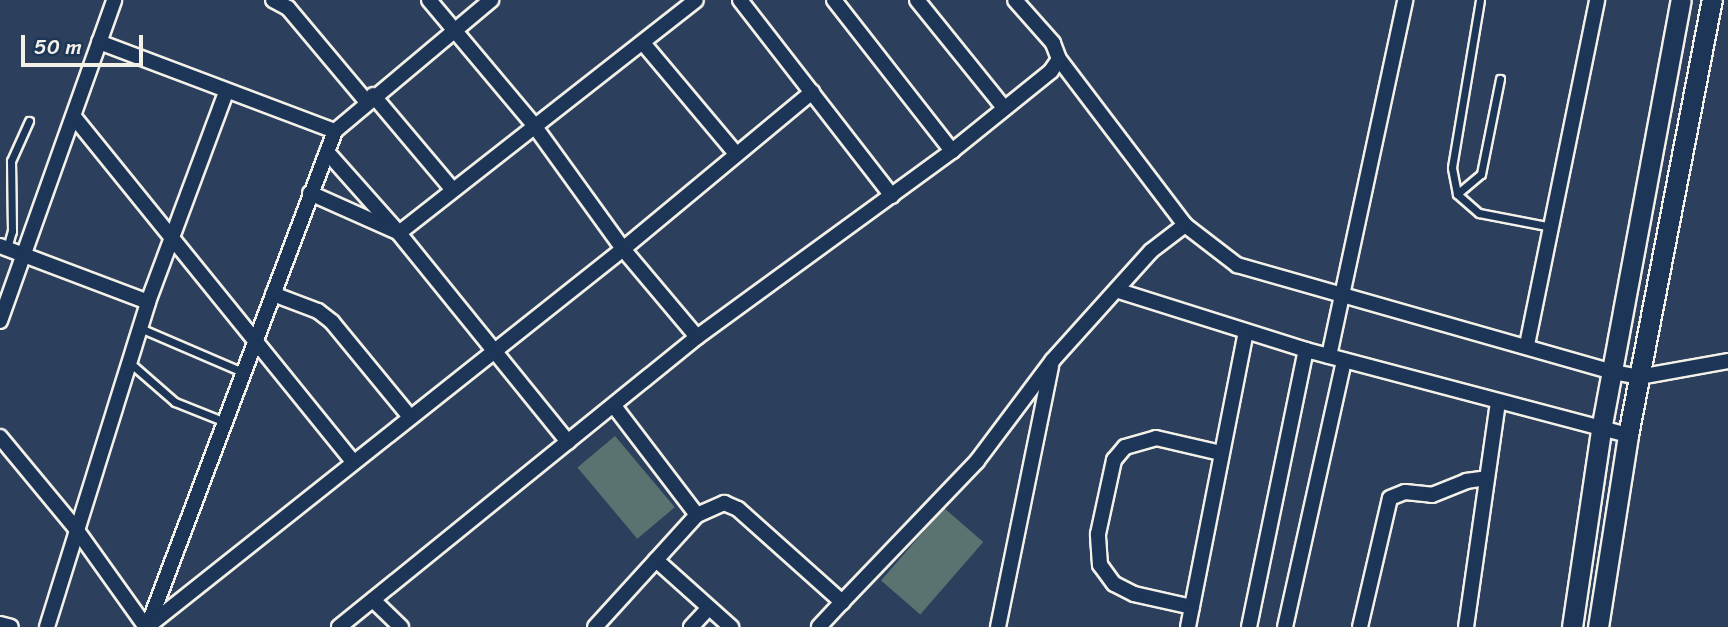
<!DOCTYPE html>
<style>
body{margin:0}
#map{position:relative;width:1728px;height:627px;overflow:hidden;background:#2c405d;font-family:Sriracha,sans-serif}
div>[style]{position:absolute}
.green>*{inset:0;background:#5b7370;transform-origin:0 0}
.roads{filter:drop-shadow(2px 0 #f4f1e8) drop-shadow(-2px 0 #f4f1e8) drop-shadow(0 2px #f4f1e8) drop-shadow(0 -2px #f4f1e8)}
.lane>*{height:7px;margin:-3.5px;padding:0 3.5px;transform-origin:3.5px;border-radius:3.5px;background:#1d3557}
.street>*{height:14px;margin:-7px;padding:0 7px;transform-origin:7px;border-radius:7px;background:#1d3557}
.secondary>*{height:19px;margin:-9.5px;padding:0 9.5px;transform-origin:9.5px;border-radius:9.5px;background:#1d3557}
span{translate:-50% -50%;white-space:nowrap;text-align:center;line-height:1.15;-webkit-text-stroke:5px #1d3557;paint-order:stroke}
.scale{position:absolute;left:21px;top:35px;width:122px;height:32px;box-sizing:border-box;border:4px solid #f4f1e8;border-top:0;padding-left:9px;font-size:21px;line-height:24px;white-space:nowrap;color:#f4f1e8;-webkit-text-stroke:5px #1d3557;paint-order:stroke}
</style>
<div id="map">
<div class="green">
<div style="left:615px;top:436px;width:93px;height:49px;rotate:50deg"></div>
<div style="left:944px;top:508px;width:52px;height:96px;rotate:41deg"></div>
</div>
<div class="roads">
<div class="lane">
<div style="left:1480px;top:0;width:170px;rotate:99.5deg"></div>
<div style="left:1452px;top:168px;width:26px;rotate:79deg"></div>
<div style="left:1457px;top:194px;width:29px;rotate:41deg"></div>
<div style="left:1479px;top:213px;width:74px;rotate:10.9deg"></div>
<div style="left:1457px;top:194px;width:31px;rotate:-40deg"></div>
<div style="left:1481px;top:174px;width:97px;rotate:-78.7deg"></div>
<div style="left:7px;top:248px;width:18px;rotate:-74deg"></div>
<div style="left:12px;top:231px;width:70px;rotate:-90.8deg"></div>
<div style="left:11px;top:161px;width:44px;rotate:-65.8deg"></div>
<div style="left:140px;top:328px;width:114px;rotate:23.2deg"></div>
<div style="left:129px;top:362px;width:61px;rotate:41deg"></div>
<div style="left:175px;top:402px;width:54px;rotate:21.8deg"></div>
</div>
<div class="street">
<div style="left:273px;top:0;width:17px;rotate:28deg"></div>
<div style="left:288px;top:8px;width:121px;rotate:50deg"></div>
<div style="left:429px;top:0;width:162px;rotate:50deg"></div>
<div style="left:533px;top:124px;width:154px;rotate:54.2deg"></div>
<div style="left:623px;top:249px;width:115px;rotate:49.9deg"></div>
<div style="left:740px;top:0;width:248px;rotate:52.2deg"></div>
<div style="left:834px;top:0;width:192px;rotate:52deg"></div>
<div style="left:917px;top:0;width:139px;rotate:51.1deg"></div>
<div style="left:99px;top:42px;width:252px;rotate:20.7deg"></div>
<div style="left:643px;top:43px;width:145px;rotate:50deg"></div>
<div style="left:1059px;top:59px;width:208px;rotate:52.8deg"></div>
<div style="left:1185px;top:225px;width:66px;rotate:37.6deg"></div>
<div style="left:1237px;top:265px;width:390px;rotate:15.9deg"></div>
<div style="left:1612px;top:372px;width:27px;rotate:10deg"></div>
<div style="left:1639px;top:377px;width:90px;rotate:-10.2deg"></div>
<div style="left:373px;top:95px;width:124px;rotate:49.9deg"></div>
<div style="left:74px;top:117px;width:444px;rotate:51deg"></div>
<div style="left:327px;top:152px;width:108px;rotate:48.4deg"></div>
<div style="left:310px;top:193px;width:93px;rotate:24.1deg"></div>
<div style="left:0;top:246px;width:158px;rotate:20.7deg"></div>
<div style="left:1119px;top:291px;width:196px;rotate:17.5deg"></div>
<div style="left:1306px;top:350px;width:333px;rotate:14.8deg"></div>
<div style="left:273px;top:294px;width:48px;rotate:20.7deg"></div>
<div style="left:318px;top:311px;width:18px;rotate:38deg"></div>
<div style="left:332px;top:322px;width:123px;rotate:50.6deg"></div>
<div style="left:0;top:321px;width:341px;rotate:-70.4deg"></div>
<div style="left:1527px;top:345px;width:352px;rotate:-78.5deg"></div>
<div style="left:1329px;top:356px;width:364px;rotate:-77.9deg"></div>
<div style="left:614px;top:406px;width:137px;rotate:52.7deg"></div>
<div style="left:0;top:437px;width:119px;rotate:50.4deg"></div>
<div style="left:76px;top:529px;width:120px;rotate:54.5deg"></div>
<div style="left:568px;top:442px;width:269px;rotate:-129deg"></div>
<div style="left:399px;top:233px;width:377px;rotate:-38.1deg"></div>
<div style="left:656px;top:560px;width:101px;rotate:41.8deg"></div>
<div style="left:373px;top:600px;width:39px;rotate:44deg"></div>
<div style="left:842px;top:602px;width:195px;rotate:-46.2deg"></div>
<div style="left:977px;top:461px;width:125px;rotate:-53.1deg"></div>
<div style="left:1052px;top:361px;width:148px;rotate:-48deg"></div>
<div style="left:1151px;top:251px;width:43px;rotate:-37.4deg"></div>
<div style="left:1192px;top:607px;width:59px;rotate:-167.4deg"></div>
<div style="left:1134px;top:594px;width:22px;rotate:-153deg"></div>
<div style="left:1114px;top:584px;width:24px;rotate:-126deg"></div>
<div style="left:1100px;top:565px;width:31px;rotate:-94deg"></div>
<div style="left:1098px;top:534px;width:76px;rotate:-77.8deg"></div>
<div style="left:1114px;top:460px;width:17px;rotate:-50deg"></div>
<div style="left:1125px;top:447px;width:32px;rotate:-16deg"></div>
<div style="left:1156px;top:438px;width:67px;rotate:13deg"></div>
<div style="left:149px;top:623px;width:526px;rotate:-69.29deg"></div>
<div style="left:335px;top:131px;width:204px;rotate:-40deg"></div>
<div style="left:0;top:624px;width:11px;rotate:15deg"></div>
<div style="left:47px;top:627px;width:340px;rotate:-72.7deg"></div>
<div style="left:148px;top:302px;width:224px;rotate:-69.6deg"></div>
<div style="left:147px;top:627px;width:608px;rotate:-38.45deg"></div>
<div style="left:623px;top:249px;width:246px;rotate:-39.7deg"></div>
<div style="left:339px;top:627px;width:461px;rotate:-39deg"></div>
<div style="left:697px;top:337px;width:316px;rotate:-36.1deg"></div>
<div style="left:952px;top:151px;width:127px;rotate:-38.9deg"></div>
<div style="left:1051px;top:71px;width:14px;rotate:-56deg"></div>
<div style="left:1059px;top:59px;width:17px;rotate:-111deg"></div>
<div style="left:1053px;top:43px;width:57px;rotate:-131.5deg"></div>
<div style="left:595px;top:627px;width:151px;rotate:-47.7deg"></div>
<div style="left:697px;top:515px;width:30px;rotate:-24deg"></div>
<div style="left:724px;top:503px;width:15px;rotate:23deg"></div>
<div style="left:738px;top:509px;width:140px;rotate:41.8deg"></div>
<div style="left:842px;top:602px;width:34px;rotate:133deg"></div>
<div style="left:691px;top:627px;width:26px;rotate:-47deg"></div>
<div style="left:998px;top:627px;width:266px;rotate:-78.5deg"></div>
<div style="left:1188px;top:627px;width:301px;rotate:-78.9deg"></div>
<div style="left:1249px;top:627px;width:283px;rotate:-78.4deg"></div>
<div style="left:1285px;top:627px;width:273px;rotate:-77.5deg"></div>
<div style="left:1360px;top:627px;width:132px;rotate:-76.9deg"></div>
<div style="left:1390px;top:498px;width:16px;rotate:-22deg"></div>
<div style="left:1405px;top:492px;width:27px;rotate:6deg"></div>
<div style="left:1432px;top:495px;width:37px;rotate:-22deg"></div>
<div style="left:1466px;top:481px;width:21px;rotate:-8deg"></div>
<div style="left:1466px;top:627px;width:227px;rotate:-81.9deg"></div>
</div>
<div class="secondary">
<div style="left:1572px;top:627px;width:199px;rotate:-81.6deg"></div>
<div style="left:1601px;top:430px;width:437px;rotate:-79.5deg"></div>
<div style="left:1598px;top:627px;width:194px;rotate:-81.1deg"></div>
<div style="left:1628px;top:435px;width:443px;rotate:-79.1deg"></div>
</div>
</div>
<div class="scale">50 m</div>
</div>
